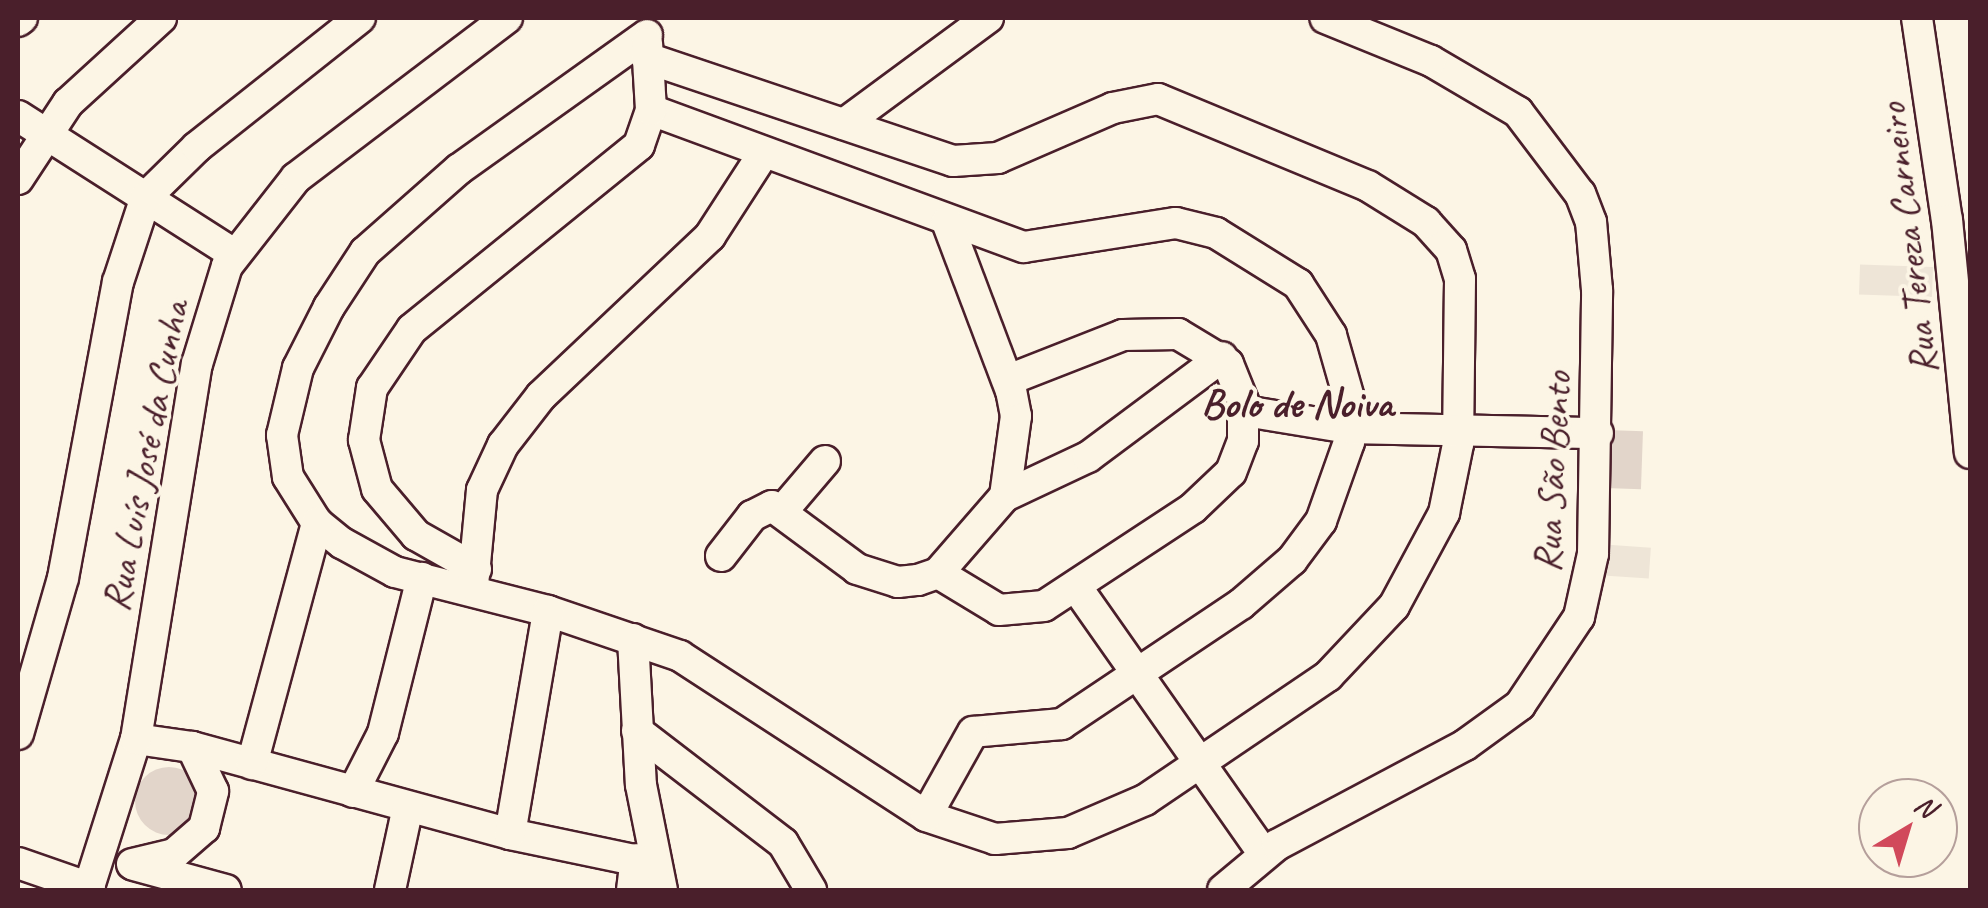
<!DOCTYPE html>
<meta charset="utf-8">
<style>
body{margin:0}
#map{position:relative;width:1988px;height:908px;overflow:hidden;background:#fcf5e5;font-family:Caveat,sans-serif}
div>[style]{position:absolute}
.built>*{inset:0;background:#eee5d7;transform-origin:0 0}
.green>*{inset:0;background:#e2d5ca;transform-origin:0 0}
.round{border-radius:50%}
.roads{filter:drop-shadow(2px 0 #4a1f2b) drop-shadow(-2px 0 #4a1f2b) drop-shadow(0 2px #4a1f2b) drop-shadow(0 -2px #4a1f2b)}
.minor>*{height:30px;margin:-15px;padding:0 15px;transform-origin:15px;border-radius:15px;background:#fcf5e5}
span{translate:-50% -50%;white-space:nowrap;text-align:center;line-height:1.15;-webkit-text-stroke:8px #fcf5e5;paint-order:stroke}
.street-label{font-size:40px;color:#4a1f2b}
.neighbourhood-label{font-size:42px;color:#4a1f2b;font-weight:700}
.frame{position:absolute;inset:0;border:20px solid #4a1f2b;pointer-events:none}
.north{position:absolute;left:1858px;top:778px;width:100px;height:100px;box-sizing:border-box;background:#fcf5e5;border:2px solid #b59f9b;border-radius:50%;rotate:38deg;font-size:28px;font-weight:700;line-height:40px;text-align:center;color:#4a1f2b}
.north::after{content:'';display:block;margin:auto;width:35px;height:45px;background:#d1495b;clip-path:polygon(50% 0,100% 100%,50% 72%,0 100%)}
</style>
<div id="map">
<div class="built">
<div style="left:1933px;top:267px;width:30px;height:73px;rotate:92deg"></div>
<div style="left:1598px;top:544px;width:53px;height:31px;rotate:4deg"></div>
</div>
<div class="green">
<div style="left:1607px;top:430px;width:36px;height:58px;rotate:2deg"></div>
<div class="round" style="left:135px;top:767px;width:68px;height:68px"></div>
</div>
<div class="roads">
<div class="minor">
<div style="left:1917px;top:18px;width:204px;rotate:81.6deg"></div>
<div style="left:1947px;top:220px;width:234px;rotate:84.4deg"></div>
<div style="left:18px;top:21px;width:5px;rotate:-37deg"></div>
<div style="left:647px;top:35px;width:231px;rotate:144.5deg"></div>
<div style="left:459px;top:169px;width:125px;rotate:138.6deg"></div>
<div style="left:365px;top:252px;width:66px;rotate:123.2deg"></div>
<div style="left:329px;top:307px;width:68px;rotate:116.9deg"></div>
<div style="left:298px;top:368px;width:69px;rotate:103.4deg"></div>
<div style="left:282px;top:435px;width:42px;rotate:81.9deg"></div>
<div style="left:288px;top:477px;width:54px;rotate:57.8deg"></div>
<div style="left:317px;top:523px;width:32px;rotate:39deg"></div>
<div style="left:342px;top:543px;width:60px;rotate:28.7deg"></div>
<div style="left:395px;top:572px;width:158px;rotate:14.3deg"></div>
<div style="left:548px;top:611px;width:139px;rotate:18.8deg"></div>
<div style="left:680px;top:656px;width:293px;rotate:33deg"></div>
<div style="left:926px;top:816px;width:73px;rotate:18.4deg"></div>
<div style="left:995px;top:839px;width:73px;rotate:-4.7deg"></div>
<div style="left:1068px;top:833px;width:84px;rotate:-23.2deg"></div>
<div style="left:1145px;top:800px;width:221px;rotate:-34.1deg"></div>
<div style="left:1328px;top:676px;width:96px;rotate:-46.7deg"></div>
<div style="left:1394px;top:606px;width:106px;rotate:-61.7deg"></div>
<div style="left:1444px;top:513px;width:70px;rotate:-78.5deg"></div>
<div style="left:1458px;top:444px;width:165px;rotate:-89.3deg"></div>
<div style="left:1460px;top:279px;width:30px;rotate:-107deg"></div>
<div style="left:1451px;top:250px;width:38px;rotate:-132deg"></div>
<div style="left:1426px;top:222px;width:68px;rotate:-148.2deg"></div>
<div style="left:1368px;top:186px;width:227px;rotate:-157.5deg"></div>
<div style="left:1158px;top:99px;width:46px;rotate:168.7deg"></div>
<div style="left:1113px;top:108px;width:125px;rotate:156.5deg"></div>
<div style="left:998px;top:158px;width:45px;rotate:176.2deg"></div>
<div style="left:953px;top:161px;width:323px;rotate:-161.4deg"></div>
<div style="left:651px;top:110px;width:397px;rotate:20.2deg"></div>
<div style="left:1024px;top:247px;width:154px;rotate:-9deg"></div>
<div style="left:1176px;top:223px;width:41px;rotate:14deg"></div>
<div style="left:1216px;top:233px;width:97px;rotate:31.9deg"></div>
<div style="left:1298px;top:284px;width:61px;rotate:57.1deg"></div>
<div style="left:1331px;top:335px;width:66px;rotate:74.1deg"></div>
<div style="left:1349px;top:398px;width:44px;rotate:90deg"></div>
<div style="left:1349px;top:442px;width:84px;rotate:109.5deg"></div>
<div style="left:1321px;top:521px;width:49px;rotate:126.6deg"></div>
<div style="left:1292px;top:560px;width:67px;rotate:139.2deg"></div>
<div style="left:1241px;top:604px;width:216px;rotate:146.2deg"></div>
<div style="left:1062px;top:724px;width:89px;rotate:174.9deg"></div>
<div style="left:973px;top:732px;width:96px;rotate:119.2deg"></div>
<div style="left:18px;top:116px;width:256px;rotate:32.6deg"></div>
<div style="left:844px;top:124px;width:179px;rotate:-36.4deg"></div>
<div style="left:18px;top:179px;width:91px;rotate:-56.7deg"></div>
<div style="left:68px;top:103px;width:126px;rotate:-42.4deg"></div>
<div style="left:1245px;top:411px;width:105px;rotate:9.3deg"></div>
<div style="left:1349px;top:428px;width:249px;rotate:1.2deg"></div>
<div style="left:1005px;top:496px;width:92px;rotate:-25.2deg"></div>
<div style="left:1088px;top:457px;width:167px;rotate:-36.7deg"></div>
<div style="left:784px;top:509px;width:63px;rotate:-49.5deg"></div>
<div style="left:721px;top:556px;width:51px;rotate:-52.2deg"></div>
<div style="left:752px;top:516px;width:22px;rotate:-27deg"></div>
<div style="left:772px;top:506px;width:106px;rotate:36.5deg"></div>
<div style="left:857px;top:569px;width:43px;rotate:17.6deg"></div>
<div style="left:898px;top:582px;width:20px;rotate:-6deg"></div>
<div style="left:918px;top:580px;width:21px;rotate:-19deg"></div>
<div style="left:938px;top:573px;width:102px;rotate:-49deg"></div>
<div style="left:1005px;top:496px;width:81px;rotate:-82.2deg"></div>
<div style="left:1016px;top:416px;width:25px;rotate:-101deg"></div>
<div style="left:1011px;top:391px;width:181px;rotate:-110.7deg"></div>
<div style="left:476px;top:569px;width:69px;rotate:-150.5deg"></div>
<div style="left:416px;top:535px;width:60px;rotate:-130.3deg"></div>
<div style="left:377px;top:489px;width:51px;rotate:-104.9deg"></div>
<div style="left:364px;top:440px;width:53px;rotate:-81.3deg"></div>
<div style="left:372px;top:388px;width:71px;rotate:-55.9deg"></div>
<div style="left:412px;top:329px;width:292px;rotate:-39deg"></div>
<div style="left:639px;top:145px;width:37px;rotate:-71deg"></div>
<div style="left:651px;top:110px;width:67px;rotate:-93.4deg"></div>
<div style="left:938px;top:573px;width:71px;rotate:31.2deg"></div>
<div style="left:999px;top:610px;width:45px;rotate:-5.1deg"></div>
<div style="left:1044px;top:606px;width:178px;rotate:-33.3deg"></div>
<div style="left:1193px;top:508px;width:52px;rotate:-43.5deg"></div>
<div style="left:1231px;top:472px;width:33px;rotate:-69deg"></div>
<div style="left:1243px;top:441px;width:40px;rotate:-90deg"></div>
<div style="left:1243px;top:401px;width:40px;rotate:-112deg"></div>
<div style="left:1228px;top:364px;width:58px;rotate:-149deg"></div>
<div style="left:1178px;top:334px;width:55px;rotate:179deg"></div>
<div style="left:1123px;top:335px;width:123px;rotate:158.6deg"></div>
<div style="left:473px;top:585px;width:95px;rotate:-84.6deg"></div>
<div style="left:482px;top:490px;width:50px;rotate:-65deg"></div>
<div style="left:503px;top:445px;width:62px;rotate:-52.2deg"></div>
<div style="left:541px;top:396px;width:233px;rotate:-43.4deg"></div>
<div style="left:710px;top:236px;width:98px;rotate:-57.1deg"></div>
<div style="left:1077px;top:588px;width:325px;rotate:54.9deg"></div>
<div style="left:633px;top:639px;width:146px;rotate:86.9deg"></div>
<div style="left:641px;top:785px;width:107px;rotate:78.7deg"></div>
<div style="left:637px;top:731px;width:184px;rotate:37.5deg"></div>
<div style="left:783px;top:843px;width:55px;rotate:59.2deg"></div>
<div style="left:18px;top:734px;width:162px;rotate:-73.9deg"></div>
<div style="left:63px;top:578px;width:301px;rotate:-79.5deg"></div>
<div style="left:118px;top:282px;width:89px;rotate:-71.8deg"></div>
<div style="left:146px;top:197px;width:71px;rotate:-44.4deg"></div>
<div style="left:197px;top:147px;width:208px;rotate:-38.4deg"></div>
<div style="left:136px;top:739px;width:57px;rotate:8.1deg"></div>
<div style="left:192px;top:747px;width:330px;rotate:15.3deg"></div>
<div style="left:510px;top:834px;width:147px;rotate:11.8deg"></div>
<div style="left:252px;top:764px;width:250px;rotate:-74.9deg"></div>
<div style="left:353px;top:792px;width:66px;rotate:-63deg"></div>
<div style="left:383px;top:733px;width:160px;rotate:-75.9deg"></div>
<div style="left:510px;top:834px;width:226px;rotate:-80.3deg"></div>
<div style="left:18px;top:863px;width:76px;rotate:19.1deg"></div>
<div style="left:132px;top:864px;width:43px;rotate:-13.4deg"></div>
<div style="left:174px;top:854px;width:40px;rotate:-41deg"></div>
<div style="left:204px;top:828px;width:38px;rotate:-76deg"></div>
<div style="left:213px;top:791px;width:49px;rotate:-115.5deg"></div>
<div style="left:134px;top:865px;width:95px;rotate:15.2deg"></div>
<div style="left:88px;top:890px;width:158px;rotate:-72.4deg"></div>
<div style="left:136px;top:739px;width:380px;rotate:-80.8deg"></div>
<div style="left:197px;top:364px;width:102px;rotate:-73deg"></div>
<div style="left:227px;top:266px;width:112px;rotate:-51.9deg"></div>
<div style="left:296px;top:178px;width:265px;rotate:-37.2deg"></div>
<div style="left:390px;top:890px;width:85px;rotate:-77.8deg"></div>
<div style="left:632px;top:890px;width:31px;rotate:-83deg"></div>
<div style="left:1223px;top:890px;width:70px;rotate:-39.8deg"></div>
<div style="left:1277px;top:845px;width:213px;rotate:-28deg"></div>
<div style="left:1465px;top:745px;width:68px;rotate:-36deg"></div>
<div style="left:1520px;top:705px;width:106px;rotate:-56.2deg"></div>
<div style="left:1579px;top:617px;width:65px;rotate:-77.5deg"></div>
<div style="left:1593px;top:554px;width:264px;rotate:-89.1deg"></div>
<div style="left:1597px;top:290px;width:68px;rotate:-95deg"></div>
<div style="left:1591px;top:222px;width:30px;rotate:-111deg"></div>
<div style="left:1580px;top:194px;width:103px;rotate:-127.1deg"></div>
<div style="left:1518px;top:112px;width:101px;rotate:-149.6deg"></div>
<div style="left:1431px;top:61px;width:114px;rotate:-157.9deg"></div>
</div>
</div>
<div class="street-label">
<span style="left:1908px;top:239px;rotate:-97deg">Rua Tereza Carneiro</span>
<span style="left:145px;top:456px;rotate:-79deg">Rua Luís José da Cunha</span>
<span style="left:1552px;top:472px;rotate:-87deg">Rua São Bento</span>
</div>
<div class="neighbourhood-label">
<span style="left:1297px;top:404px">Bolo de Noiva</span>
</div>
<div class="frame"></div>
<div class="north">N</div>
</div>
